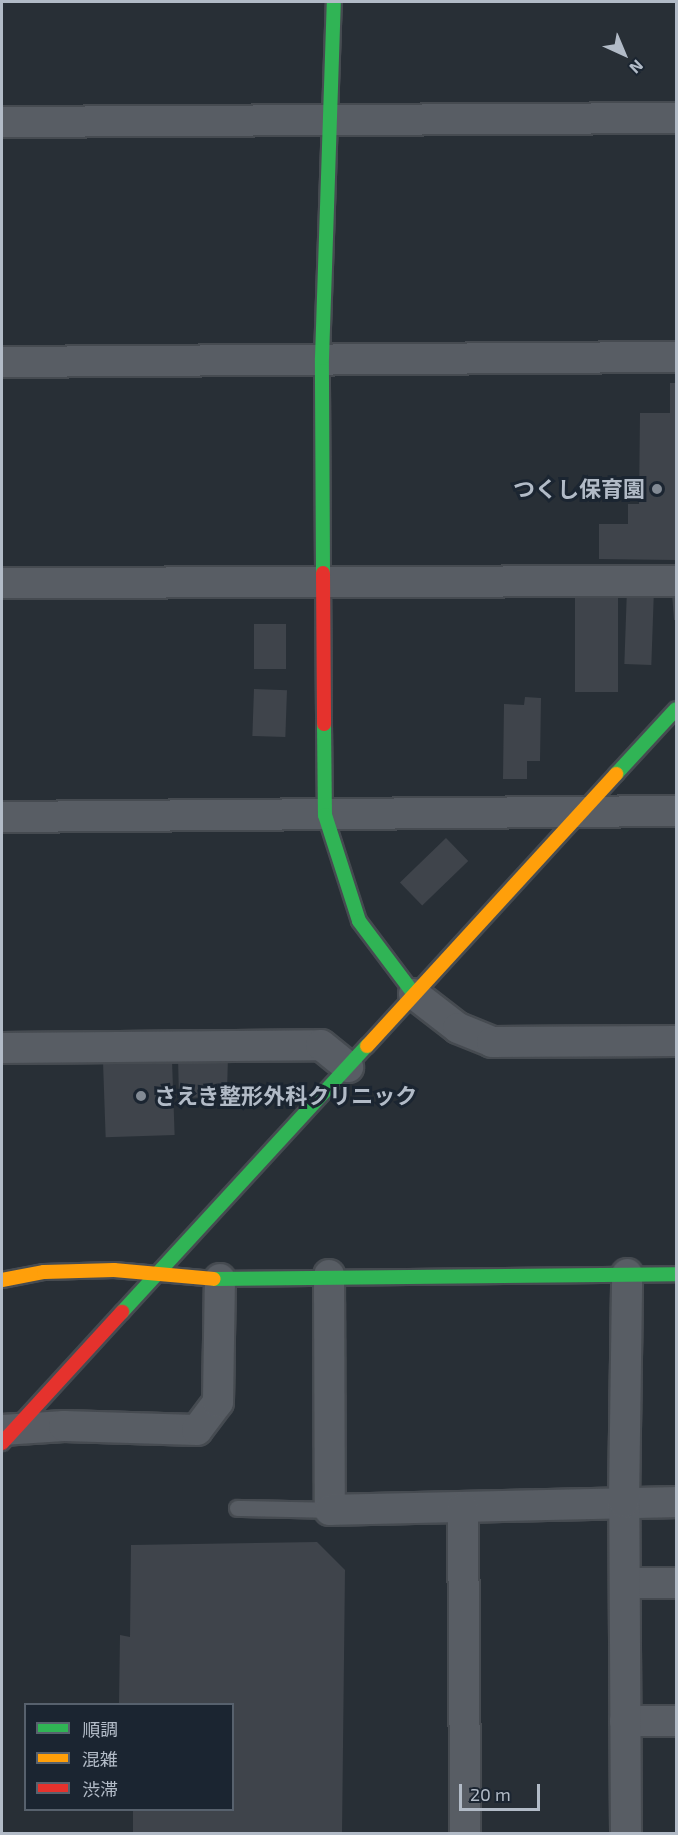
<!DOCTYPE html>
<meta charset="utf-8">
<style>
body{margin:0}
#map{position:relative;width:678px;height:1835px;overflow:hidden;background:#282f36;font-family:"Exo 2","Noto Sans JP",sans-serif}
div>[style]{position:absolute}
.building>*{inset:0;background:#3f444b;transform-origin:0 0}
.roads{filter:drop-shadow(2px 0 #464b51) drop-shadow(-2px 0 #464b51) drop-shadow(0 2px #464b51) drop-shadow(0 -2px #464b51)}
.lane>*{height:15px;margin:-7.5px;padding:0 7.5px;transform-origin:7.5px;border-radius:7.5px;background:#585d64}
.street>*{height:30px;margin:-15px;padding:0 15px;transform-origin:15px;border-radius:15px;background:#585d64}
.fast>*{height:14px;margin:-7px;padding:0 7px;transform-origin:7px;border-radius:7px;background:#30b455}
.slow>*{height:14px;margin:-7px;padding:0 7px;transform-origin:7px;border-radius:7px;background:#ff9f0a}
.jam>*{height:14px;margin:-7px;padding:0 7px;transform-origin:7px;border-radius:7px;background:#e5322d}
.dots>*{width:16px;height:16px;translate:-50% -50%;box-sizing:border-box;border:3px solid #1b2531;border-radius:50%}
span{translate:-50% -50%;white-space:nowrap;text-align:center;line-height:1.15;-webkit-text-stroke:6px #1b2531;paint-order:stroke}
.poi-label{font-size:22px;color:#b2bbc7;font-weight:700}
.right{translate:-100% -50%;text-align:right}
.left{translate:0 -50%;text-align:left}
.frame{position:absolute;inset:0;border:3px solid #b2bbc7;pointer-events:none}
.legend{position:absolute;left:24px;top:1703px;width:210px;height:108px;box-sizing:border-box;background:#1b2531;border:2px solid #57616d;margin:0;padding:8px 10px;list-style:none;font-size:18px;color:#b2bbc7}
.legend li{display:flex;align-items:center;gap:12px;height:30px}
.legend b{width:30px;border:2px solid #57616d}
.north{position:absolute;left:594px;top:24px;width:60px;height:60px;-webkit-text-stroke:4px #1b2531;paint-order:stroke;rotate:136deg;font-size:16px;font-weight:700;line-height:24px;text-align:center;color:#b2bbc7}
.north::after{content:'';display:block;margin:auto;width:21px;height:27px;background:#b2bbc7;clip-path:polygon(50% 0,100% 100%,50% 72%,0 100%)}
.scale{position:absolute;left:459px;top:1784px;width:81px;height:27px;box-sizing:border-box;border:3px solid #b2bbc7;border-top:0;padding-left:8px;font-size:18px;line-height:21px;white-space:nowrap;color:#b2bbc7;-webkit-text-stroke:4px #1b2531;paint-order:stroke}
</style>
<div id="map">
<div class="building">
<div style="clip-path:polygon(670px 383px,676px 383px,676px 560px,599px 559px,599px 524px,628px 524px,628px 504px,639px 504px,640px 413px,670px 413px)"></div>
<div style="left:575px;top:587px;width:43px;height:105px"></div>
<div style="left:627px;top:588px;width:27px;height:76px;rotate:2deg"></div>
<div style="clip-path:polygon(672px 593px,676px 593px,676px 620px,674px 620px)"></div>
<div style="left:254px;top:624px;width:32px;height:45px"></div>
<div style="left:254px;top:689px;width:33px;height:47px;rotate:2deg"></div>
<div style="clip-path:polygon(525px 697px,541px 698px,540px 761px,527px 761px,527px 779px,503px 779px,504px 704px,524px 705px)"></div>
<div style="left:446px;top:838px;width:32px;height:64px;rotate:46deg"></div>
<div style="clip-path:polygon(228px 1056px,227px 1092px,220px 1097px,179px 1098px,178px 1057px)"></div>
<div style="left:172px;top:1060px;width:75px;height:69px;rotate:88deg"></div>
<div style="clip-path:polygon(317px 1542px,345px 1570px,342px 1834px,133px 1834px,133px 1810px,232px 1810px,232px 1704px,119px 1704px,120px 1635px,130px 1637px,131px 1545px)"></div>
</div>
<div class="roads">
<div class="lane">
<div style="left:237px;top:1508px;width:93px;rotate:1.2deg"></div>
</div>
<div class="street">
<div style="left:2px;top:122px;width:674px;rotate:-0.34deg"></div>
<div style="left:2px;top:362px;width:674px;rotate:-0.43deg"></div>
<div style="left:2px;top:583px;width:674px;rotate:-0.17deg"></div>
<div style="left:2px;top:817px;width:674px;rotate:-0.51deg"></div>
<div style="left:414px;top:994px;width:56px;rotate:37.7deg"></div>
<div style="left:458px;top:1028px;width:37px;rotate:22deg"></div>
<div style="left:492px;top:1042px;width:184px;rotate:-0.3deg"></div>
<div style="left:2px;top:1048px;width:319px;rotate:-0.5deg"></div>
<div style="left:321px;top:1045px;width:35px;rotate:39deg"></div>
<div style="left:329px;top:1275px;width:235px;rotate:89.8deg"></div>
<div style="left:330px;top:1510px;width:346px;rotate:-1.3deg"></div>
<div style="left:2px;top:1430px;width:62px;rotate:-3.7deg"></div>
<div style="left:64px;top:1426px;width:133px;rotate:1.7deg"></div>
<div style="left:197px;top:1430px;width:35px;rotate:-53deg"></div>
<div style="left:218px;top:1402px;width:123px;rotate:-89.1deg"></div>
<div style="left:463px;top:1508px;width:326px;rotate:89.6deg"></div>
<div style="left:626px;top:1583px;width:50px"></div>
<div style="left:625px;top:1721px;width:51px"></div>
<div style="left:626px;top:1834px;width:332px;rotate:-90.3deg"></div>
<div style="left:624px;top:1502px;width:228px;rotate:-89.2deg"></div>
</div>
<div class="fast">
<div style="left:323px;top:573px;width:215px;rotate:-90.3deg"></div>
<div style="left:322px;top:358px;width:356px;rotate:-88.1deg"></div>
<div style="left:324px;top:724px;width:91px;rotate:89.4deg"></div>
<div style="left:325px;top:815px;width:111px;rotate:72.2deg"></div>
<div style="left:359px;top:921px;width:91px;rotate:53deg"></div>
<div style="left:616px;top:774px;width:88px;rotate:-47.3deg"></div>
<div style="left:214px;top:1279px;width:462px;rotate:-0.6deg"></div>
<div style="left:122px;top:1312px;width:362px;rotate:-47.4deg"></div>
</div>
<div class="slow">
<div style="left:367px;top:1046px;width:369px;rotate:-47.5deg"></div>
<div style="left:2px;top:1280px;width:43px;rotate:-10.8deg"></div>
<div style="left:44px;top:1272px;width:70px;rotate:-1.6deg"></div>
<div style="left:114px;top:1270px;width:100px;rotate:5.1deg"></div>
</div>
<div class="jam">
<div style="left:323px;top:573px;width:151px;rotate:89.6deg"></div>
<div style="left:2px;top:1443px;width:178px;rotate:-47.5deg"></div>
</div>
</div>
<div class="dots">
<div style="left:657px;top:489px;background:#828a94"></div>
<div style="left:141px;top:1096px;background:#828a94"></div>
</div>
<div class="poi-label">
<span class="right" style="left:645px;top:489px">つくし保育園</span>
<span class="left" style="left:154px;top:1096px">さえき整形外科クリニック</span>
</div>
<div class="frame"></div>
<ul class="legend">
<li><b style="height:8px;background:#30b455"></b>順調</li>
<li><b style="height:8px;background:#ff9f0a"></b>混雑</li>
<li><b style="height:8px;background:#e5322d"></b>渋滞</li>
</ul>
<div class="north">N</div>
<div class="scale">20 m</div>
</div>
